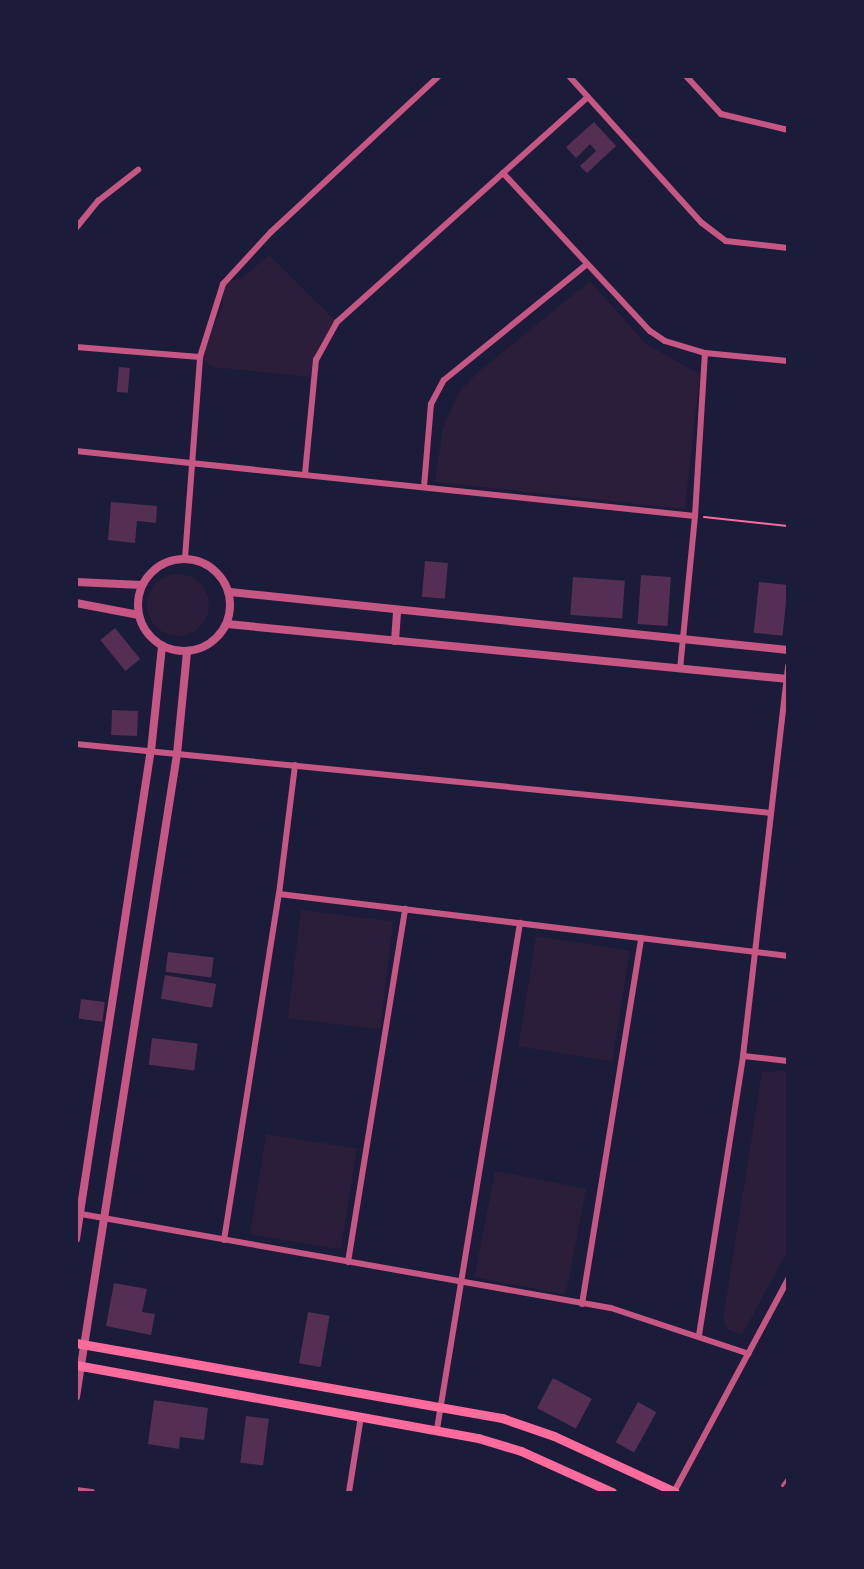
<!DOCTYPE html>
<style>
body{margin:0}
#map{position:relative;width:864px;height:1569px;overflow:hidden;background:#1b1b3a;font-family:"Public Sans",sans-serif}
div>[style]{position:absolute}
.green>*{inset:0;background:#2a1e3b;transform-origin:0 0}
.round{border-radius:50%}
.building>*{inset:0;background:#542f53;transform-origin:0 0}
.path>*{height:2px;margin:-1px;padding:0 1px;transform-origin:1px;border-radius:1px;background:#ff6b9d}
.service>*{height:3px;margin:-1.5px;padding:0 1.5px;transform-origin:1.5px;border-radius:1.5px;background:#c65784}
.minor>*{height:6px;margin:-3px;padding:0 3px;transform-origin:3px;border-radius:3px;background:#c65784}
.tertiary>*{height:8px;margin:-4px;padding:0 4px;transform-origin:4px;border-radius:4px;background:#c65784}
.tertiary>.ring{margin:-4px;padding:0;box-sizing:content-box;background:none;border:8px solid #c65784;border-radius:50%}
.primary>*{height:9px;margin:-4.5px;padding:0 4.5px;transform-origin:4.5px;border-radius:4.5px;background:#ff6b9d}
span{translate:-50% -50%;white-space:nowrap;text-align:center;line-height:1.15;-webkit-text-stroke:6px #1b1b3a;paint-order:stroke}
.frame{position:absolute;inset:0;border:78px solid #1b1b3a;pointer-events:none}
</style>
<div id="map">
<div class="green">
<div style="clip-path:polygon(269px 255px,337px 322px,321px 342px,311px 377px,212px 367px,200px 357px,223px 306px,223px 284px,242px 278px)"></div>
<div style="clip-path:polygon(590px 281px,646px 344px,700px 374px,685px 509px,435px 482px,443px 428px,459px 392px,477px 373px)"></div>
<div class="round" style="left:147px;top:574px;width:62px;height:62px"></div>
<div style="left:301px;top:910px;width:93px;height:109px;rotate:7deg"></div>
<div style="left:536px;top:936px;width:95px;height:112px;rotate:9deg"></div>
<div style="clip-path:polygon(787px 1071px,787px 1252px,742px 1335px,727px 1329px,723px 1319px,762px 1072px)"></div>
<div style="left:266px;top:1134px;width:92px;height:102px;rotate:9deg"></div>
<div style="left:495px;top:1171px;width:93px;height:108px;rotate:11deg"></div>
</div>
<div class="building">
<div style="clip-path:polygon(594px 122px,616px 146px,587px 173px,580px 166px,596px 151px,590px 144px,576px 158px,566px 147px)"></div>
<div style="left:119px;top:367px;width:11px;height:25px;rotate:5deg"></div>
<div style="clip-path:polygon(111px 502px,157px 506px,156px 523px,137px 521px,135px 543px,108px 540px)"></div>
<div style="left:425px;top:561px;width:23px;height:36px;rotate:5deg"></div>
<div style="left:641px;top:575px;width:30px;height:49px;rotate:4deg"></div>
<div style="left:573px;top:577px;width:52px;height:38px;rotate:4deg"></div>
<div style="left:759px;top:582px;width:29px;height:51px;rotate:6deg"></div>
<div style="left:115px;top:628px;width:40px;height:19px;rotate:51deg"></div>
<div style="left:112px;top:710px;width:26px;height:25px;rotate:2deg"></div>
<div style="left:168px;top:952px;width:46px;height:20px;rotate:7deg"></div>
<div style="left:165px;top:975px;width:52px;height:24px;rotate:10deg"></div>
<div style="left:81px;top:999px;width:24px;height:20px;rotate:7deg"></div>
<div style="left:152px;top:1038px;width:46px;height:27px;rotate:7deg"></div>
<div style="clip-path:polygon(114px 1283px,147px 1289px,142px 1312px,155px 1314px,151px 1335px,106px 1326px)"></div>
<div style="left:308px;top:1312px;width:22px;height:52px;rotate:10deg"></div>
<div style="left:553px;top:1378px;width:44px;height:34px;rotate:28deg"></div>
<div style="clip-path:polygon(154px 1400px,208px 1408px,204px 1440px,180px 1437px,179px 1449px,148px 1444px)"></div>
<div style="left:638px;top:1402px;width:21px;height:46px;rotate:29deg"></div>
<div style="left:246px;top:1416px;width:23px;height:47px;rotate:7deg"></div>
</div>
<div class="path">
<div style="left:704px;top:517px;width:84px;rotate:6.1deg"></div>
</div>
<div class="service">
<div style="left:782px;top:1485px;width:10px;rotate:-53deg"></div>
</div>
<div class="minor">
<div style="left:569px;top:76px;width:198px;rotate:47.9deg"></div>
<div style="left:702px;top:223px;width:30px;rotate:37deg"></div>
<div style="left:726px;top:241px;width:62px;rotate:6.4deg"></div>
<div style="left:686px;top:76px;width:52px;rotate:47.4deg"></div>
<div style="left:721px;top:114px;width:69px;rotate:13.4deg"></div>
<div style="left:503px;top:173px;width:216px;rotate:47.1deg"></div>
<div style="left:650px;top:331px;width:18px;rotate:34deg"></div>
<div style="left:665px;top:341px;width:42px;rotate:16.7deg"></div>
<div style="left:705px;top:353px;width:83px;rotate:5.5deg"></div>
<div style="left:76px;top:228px;width:35px;rotate:-51deg"></div>
<div style="left:98px;top:201px;width:51px;rotate:-37.8deg"></div>
<div style="left:76px;top:347px;width:124px;rotate:4.6deg"></div>
<div style="left:76px;top:451px;width:622px;rotate:5.99deg"></div>
<div style="left:305px;top:474px;width:115px;rotate:-84.5deg"></div>
<div style="left:316px;top:360px;width:43px;rotate:-61.1deg"></div>
<div style="left:337px;top:322px;width:337px;rotate:-41.9deg"></div>
<div style="left:424px;top:487px;width:83px;rotate:-85.2deg"></div>
<div style="left:431px;top:404px;width:27px;rotate:-62deg"></div>
<div style="left:444px;top:380px;width:184px;rotate:-39deg"></div>
<div style="left:185px;top:558px;width:202px;rotate:-85.7deg"></div>
<div style="left:200px;top:357px;width:77px;rotate:-72.5deg"></div>
<div style="left:223px;top:284px;width:71px;rotate:-47.3deg"></div>
<div style="left:271px;top:232px;width:229px;rotate:-42.9deg"></div>
<div style="left:680px;top:669px;width:154px;rotate:-84.4deg"></div>
<div style="left:695px;top:516px;width:163px;rotate:-86.5deg"></div>
<div style="left:76px;top:744px;width:698px;rotate:5.67deg"></div>
<div style="left:279px;top:894px;width:513px;rotate:6.94deg"></div>
<div style="left:743px;top:1056px;width:45px;rotate:6.3deg"></div>
<div style="left:81px;top:1214px;width:538px;rotate:10.06deg"></div>
<div style="left:611px;top:1308px;width:145px;rotate:18.4deg"></div>
<div style="left:224px;top:1240px;width:350px;rotate:-81deg"></div>
<div style="left:279px;top:894px;width:130px;rotate:-82.9deg"></div>
<div style="left:348px;top:1262px;width:358px;rotate:-80.8deg"></div>
<div style="left:582px;top:1304px;width:371px;rotate:-80.8deg"></div>
<div style="left:699px;top:1335px;width:282px;rotate:-81deg"></div>
<div style="left:743px;top:1056px;width:393px;rotate:-83.4deg"></div>
<div style="left:437px;top:1429px;width:513px;rotate:-80.68deg"></div>
<div style="left:76px;top:1490px;width:16px;rotate:7deg"></div>
<div style="left:349px;top:1492px;width:77px;rotate:-81deg"></div>
<div style="left:674px;top:1492px;width:242px;rotate:-61.8deg"></div>
</div>
<div class="tertiary">
<div class="ring" style="left:138px;top:559px;width:84px;height:84px"></div>
<div style="left:76px;top:582px;width:66px;rotate:2.6deg"></div>
<div style="left:230px;top:592px;width:561px;rotate:5.93deg"></div>
<div style="left:76px;top:603px;width:64px;rotate:10.8deg"></div>
<div style="left:227px;top:624px;width:564px;rotate:5.6deg"></div>
<div style="left:395px;top:641px;width:29px;rotate:-86deg"></div>
<div style="left:76px;top:1239px;width:494px;rotate:-81.3deg"></div>
<div style="left:151px;top:751px;width:106px;rotate:-84deg"></div>
<div style="left:76px;top:1397px;width:651px;rotate:-81.07deg"></div>
<div style="left:177px;top:754px;width:102px;rotate:-84.4deg"></div>
</div>
<div class="primary">
<div style="left:76px;top:1343px;width:433px;rotate:10deg"></div>
<div style="left:502px;top:1418px;width:55px;rotate:19.1deg"></div>
<div style="left:554px;top:1436px;width:133px;rotate:24.8deg"></div>
<div style="left:76px;top:1365px;width:409px;rotate:10.3deg"></div>
<div style="left:478px;top:1438px;width:45px;rotate:16.8deg"></div>
<div style="left:521px;top:1451px;width:100px;rotate:24.3deg"></div>
</div>
<div class="frame"></div>
</div>
